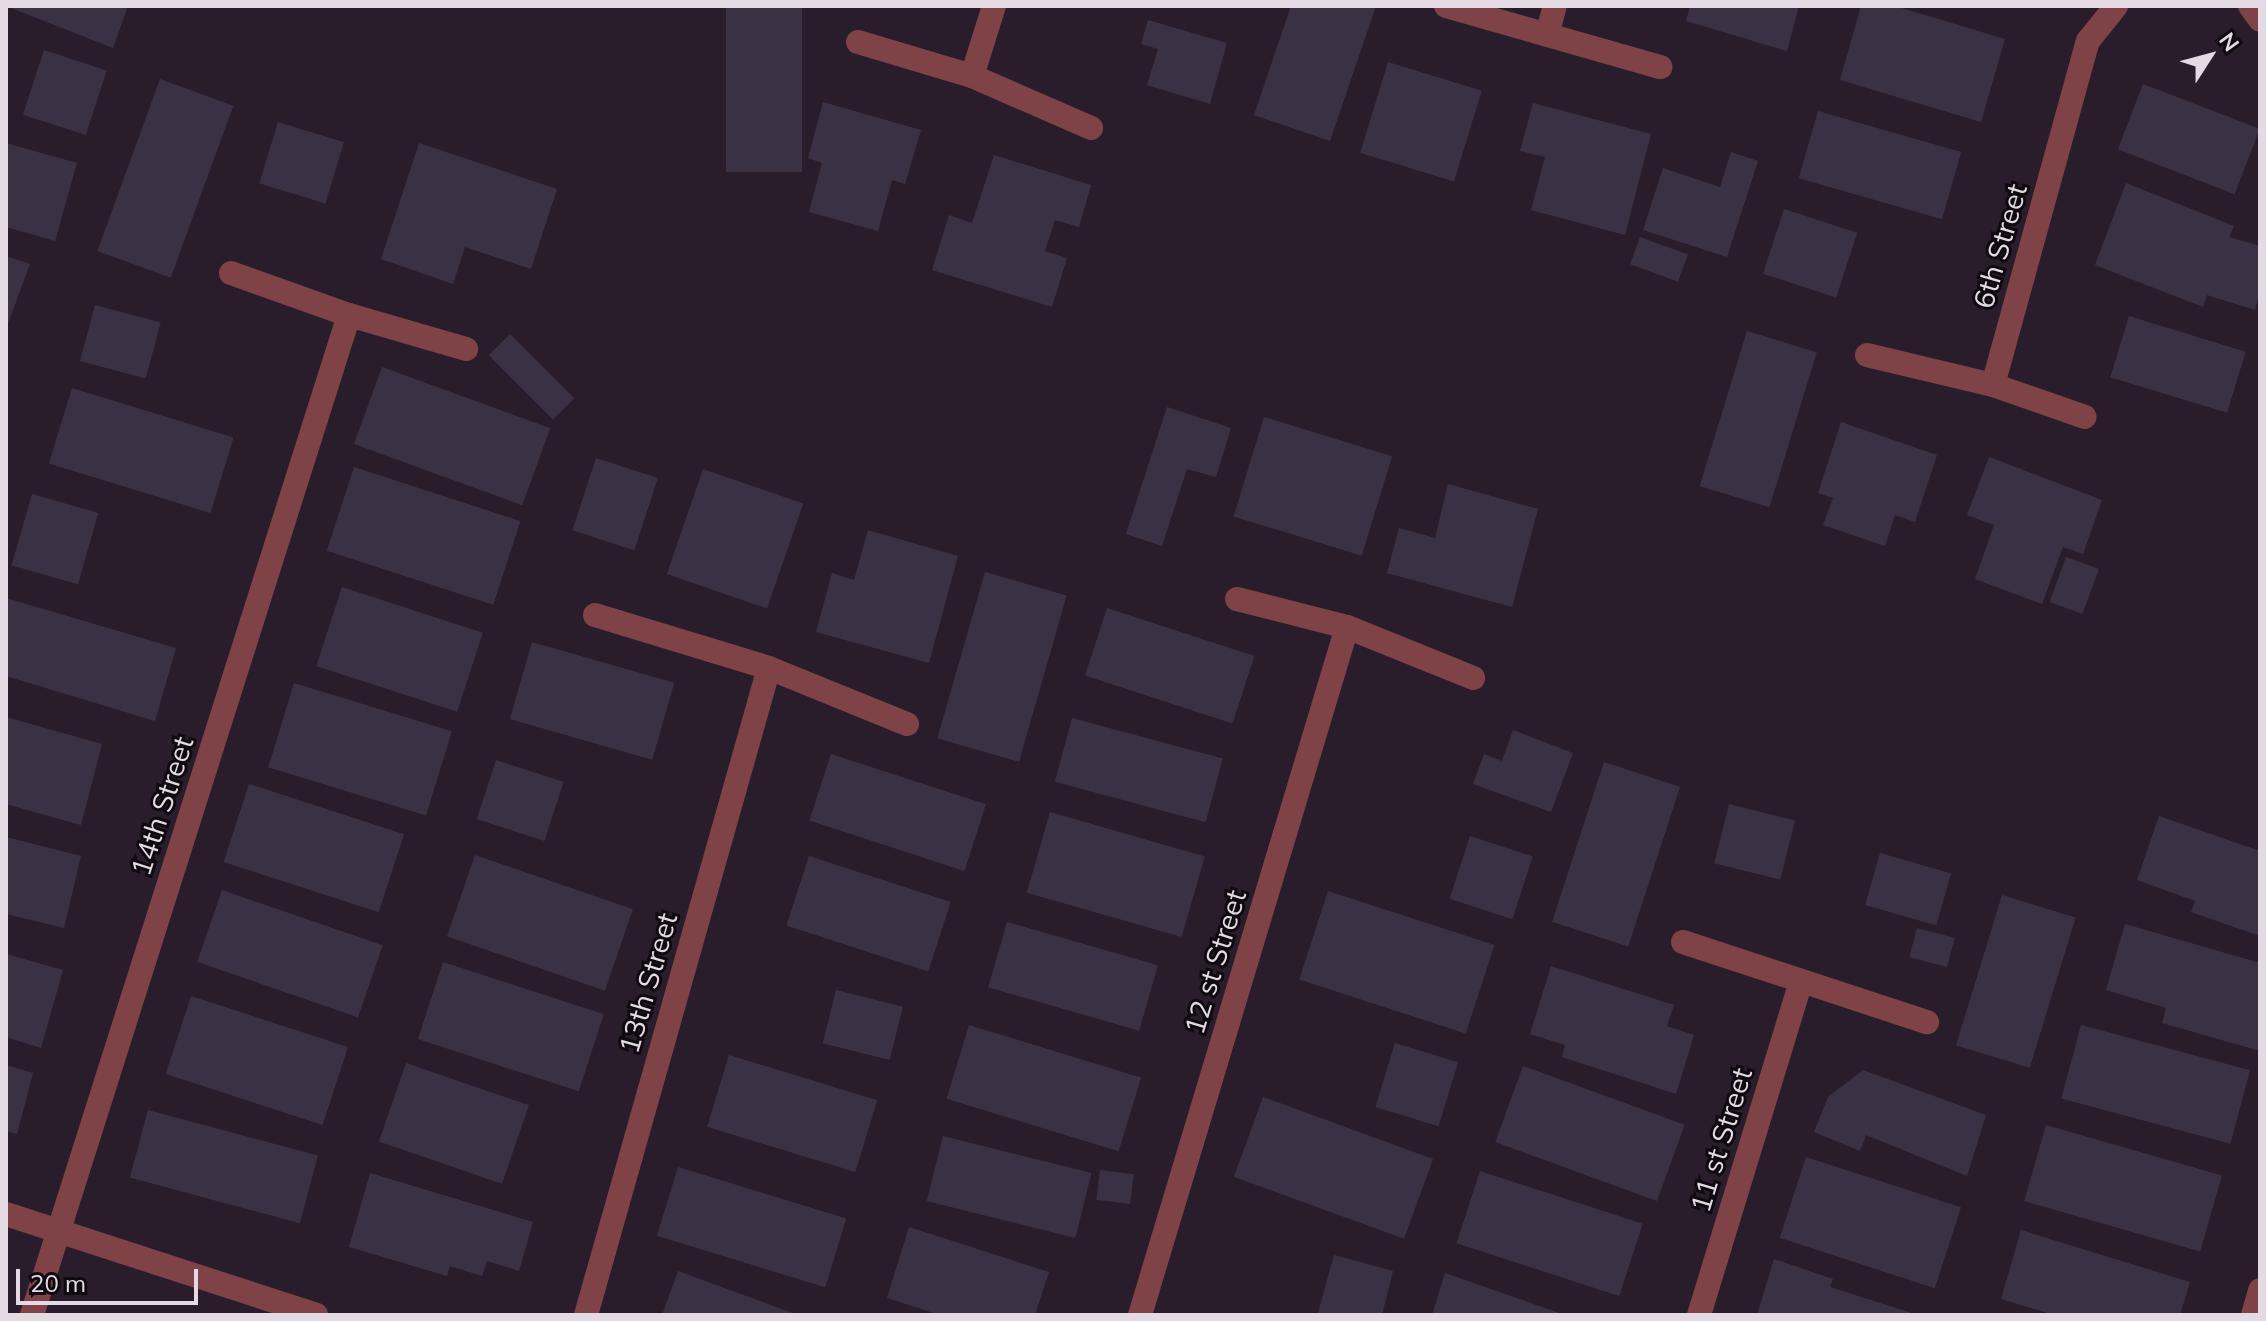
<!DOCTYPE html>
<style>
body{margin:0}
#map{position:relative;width:2266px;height:1321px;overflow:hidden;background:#2a1d2b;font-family:Mulish,sans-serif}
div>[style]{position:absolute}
.building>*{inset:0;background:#3a3244;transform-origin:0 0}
.minor>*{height:24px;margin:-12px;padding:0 12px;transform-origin:12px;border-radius:12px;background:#7e4247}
span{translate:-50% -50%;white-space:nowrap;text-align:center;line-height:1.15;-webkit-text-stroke:6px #0f0910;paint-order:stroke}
.street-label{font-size:28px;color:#e3dae3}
.frame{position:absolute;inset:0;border:8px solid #e3dae3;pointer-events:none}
.north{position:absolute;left:2170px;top:16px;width:80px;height:80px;-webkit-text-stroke:6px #0f0910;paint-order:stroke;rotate:54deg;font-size:22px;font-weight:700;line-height:32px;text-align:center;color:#e3dae3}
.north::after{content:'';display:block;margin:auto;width:28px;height:36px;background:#e3dae3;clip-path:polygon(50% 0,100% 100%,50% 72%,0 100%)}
.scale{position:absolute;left:16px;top:1269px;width:182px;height:36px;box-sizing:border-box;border:4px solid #e3dae3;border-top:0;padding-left:10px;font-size:24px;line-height:28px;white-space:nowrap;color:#e3dae3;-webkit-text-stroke:6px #0f0910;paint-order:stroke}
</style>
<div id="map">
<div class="building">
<div style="clip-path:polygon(6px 6px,128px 6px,113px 48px)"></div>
<div style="left:726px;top:6px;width:76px;height:166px"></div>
<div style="clip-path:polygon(1291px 6px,1376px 6px,1330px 141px,1254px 115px)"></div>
<div style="clip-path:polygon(1690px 6px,1799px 6px,1787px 51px,1686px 21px)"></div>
<div style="clip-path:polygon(1861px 6px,1895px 6px,2005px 39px,1981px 122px,1840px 80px)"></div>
<div style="clip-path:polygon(1148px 20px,1227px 43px,1210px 104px,1147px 85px,1158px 49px,1141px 44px)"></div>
<div style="left:44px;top:50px;width:66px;height:68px;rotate:18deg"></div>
<div style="left:1388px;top:62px;width:98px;height:95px;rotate:17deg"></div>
<div style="left:160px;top:79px;width:78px;height:183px;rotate:20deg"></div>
<div style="left:2143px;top:84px;width:125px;height:70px;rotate:21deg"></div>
<div style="clip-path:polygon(823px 102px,921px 130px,905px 184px,892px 180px,878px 231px,809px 212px,822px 163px,808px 158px)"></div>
<div style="clip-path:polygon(1533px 103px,1651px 134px,1625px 235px,1531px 210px,1545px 157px,1520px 151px)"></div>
<div style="left:1818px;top:111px;width:149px;height:70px;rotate:16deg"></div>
<div style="left:278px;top:122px;width:69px;height:64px;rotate:17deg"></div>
<div style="clip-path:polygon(6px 143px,77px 163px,55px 241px,6px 227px)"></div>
<div style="clip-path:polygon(419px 143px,557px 189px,531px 269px,465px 247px,453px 284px,381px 259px)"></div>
<div style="clip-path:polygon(1731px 152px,1758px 161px,1727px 257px,1643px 230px,1663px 168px,1720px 187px)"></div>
<div style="clip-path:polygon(994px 155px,1091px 185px,1079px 227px,1055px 220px,1045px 251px,1067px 258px,1052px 307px,932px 270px,949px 215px,972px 223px)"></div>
<div style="clip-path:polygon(2126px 183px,2234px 226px,2229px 237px,2260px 246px,2260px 291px,2255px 310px,2207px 295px,2203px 307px,2095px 265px)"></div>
<div style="left:1784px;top:209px;width:77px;height:68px;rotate:18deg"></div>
<div style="left:1640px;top:237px;width:51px;height:29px;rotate:20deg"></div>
<div style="clip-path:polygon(6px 256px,30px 264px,6px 329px)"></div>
<div style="left:95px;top:305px;width:68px;height:58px;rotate:15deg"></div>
<div style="left:2129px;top:316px;width:122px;height:64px;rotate:17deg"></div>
<div style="left:1747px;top:331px;width:73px;height:162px;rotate:17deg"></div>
<div style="left:510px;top:334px;width:91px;height:30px;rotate:45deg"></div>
<div style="left:382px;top:367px;width:179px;height:82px;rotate:20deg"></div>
<div style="left:72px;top:388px;width:169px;height:79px;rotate:17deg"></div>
<div style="clip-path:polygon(1167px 407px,1231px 428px,1216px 477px,1187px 469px,1162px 546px,1126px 534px)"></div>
<div style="left:1264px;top:417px;width:134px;height:104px;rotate:17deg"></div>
<div style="clip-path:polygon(1841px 422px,1937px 455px,1915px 522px,1895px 515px,1885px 546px,1823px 525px,1833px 498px,1818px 493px)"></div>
<div style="clip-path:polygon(1989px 457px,2102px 500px,2083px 554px,2063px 547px,2042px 604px,1975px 579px,1994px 525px,1967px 515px)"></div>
<div style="left:596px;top:458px;width:65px;height:76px;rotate:18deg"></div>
<div style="left:354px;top:467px;width:175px;height:88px;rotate:18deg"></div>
<div style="left:703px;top:469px;width:106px;height:111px;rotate:19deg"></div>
<div style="clip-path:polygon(1448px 484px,1538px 509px,1512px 607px,1387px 573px,1399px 528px,1435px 538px)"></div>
<div style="left:32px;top:494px;width:69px;height:74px;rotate:16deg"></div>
<div style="clip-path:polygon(868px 530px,958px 556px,929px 663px,816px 632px,832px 573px,854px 580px)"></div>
<div style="left:2066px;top:557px;width:35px;height:48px;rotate:20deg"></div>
<div style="left:985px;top:572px;width:85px;height:173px;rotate:16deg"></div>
<div style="left:342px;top:587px;width:148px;height:83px;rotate:18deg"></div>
<div style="clip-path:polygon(6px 598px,176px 648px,155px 721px,6px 676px)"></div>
<div style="left:1107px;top:608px;width:155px;height:71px;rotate:18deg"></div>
<div style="left:532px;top:642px;width:148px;height:80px;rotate:16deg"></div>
<div style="left:294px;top:683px;width:165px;height:88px;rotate:17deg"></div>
<div style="clip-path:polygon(6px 717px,102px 744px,81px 825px,6px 804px)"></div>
<div style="left:1072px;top:718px;width:156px;height:66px;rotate:15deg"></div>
<div style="clip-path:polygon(1513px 730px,1573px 753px,1551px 812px,1473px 784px,1484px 754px,1502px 761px)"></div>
<div style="left:831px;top:754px;width:163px;height:70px;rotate:18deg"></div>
<div style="left:496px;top:760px;width:71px;height:62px;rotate:18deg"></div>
<div style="left:1604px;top:762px;width:80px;height:168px;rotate:18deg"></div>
<div style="left:249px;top:784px;width:163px;height:82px;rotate:18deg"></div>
<div style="left:1729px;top:804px;width:68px;height:61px;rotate:14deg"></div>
<div style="left:1050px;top:812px;width:161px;height:84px;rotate:16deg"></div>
<div style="clip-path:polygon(2159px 816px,2260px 851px,2260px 936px,2191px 912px,2195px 901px,2137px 880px)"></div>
<div style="left:1470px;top:836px;width:66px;height:66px;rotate:18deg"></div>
<div style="clip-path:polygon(6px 837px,81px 856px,64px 928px,6px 914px)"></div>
<div style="left:1880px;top:853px;width:74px;height:54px;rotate:16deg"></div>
<div style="left:475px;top:855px;width:167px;height:86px;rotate:19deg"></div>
<div style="left:809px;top:856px;width:149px;height:73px;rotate:18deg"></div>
<div style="left:222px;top:890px;width:170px;height:76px;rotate:19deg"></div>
<div style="left:1328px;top:891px;width:175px;height:93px;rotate:18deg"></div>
<div style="left:2002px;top:895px;width:77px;height:157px;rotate:17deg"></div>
<div style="left:1007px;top:922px;width:157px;height:68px;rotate:16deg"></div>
<div style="clip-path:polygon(2125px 924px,2260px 963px,2260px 1051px,2162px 1023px,2166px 1008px,2106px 990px)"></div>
<div style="left:1917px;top:928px;width:39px;height:30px;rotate:15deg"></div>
<div style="clip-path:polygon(6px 954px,63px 970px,41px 1048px,6px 1037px)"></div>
<div style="left:443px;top:962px;width:169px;height:81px;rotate:18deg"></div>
<div style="clip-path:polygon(1551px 966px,1674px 1005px,1667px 1026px,1694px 1035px,1676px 1094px,1562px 1057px,1565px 1045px,1530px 1034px)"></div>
<div style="left:836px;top:990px;width:69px;height:55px;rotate:14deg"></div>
<div style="left:191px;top:996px;width:165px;height:82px;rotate:18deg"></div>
<div style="left:969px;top:1025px;width:180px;height:77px;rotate:17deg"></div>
<div style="left:2081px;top:1025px;width:175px;height:76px;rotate:15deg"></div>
<div style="left:1395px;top:1043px;width:66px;height:67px;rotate:17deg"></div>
<div style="left:729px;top:1055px;width:155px;height:75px;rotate:17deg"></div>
<div style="left:406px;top:1063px;width:130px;height:83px;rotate:19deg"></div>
<div style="clip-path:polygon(6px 1065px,33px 1073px,17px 1134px,6px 1131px)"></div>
<div style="left:1523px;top:1066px;width:172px;height:81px;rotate:20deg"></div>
<div style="clip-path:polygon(1863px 1070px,1986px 1115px,1967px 1176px,1866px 1135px,1860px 1151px,1814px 1132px,1828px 1097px)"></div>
<div style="left:1263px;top:1097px;width:181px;height:85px;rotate:20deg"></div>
<div style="left:148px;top:1110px;width:176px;height:70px;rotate:15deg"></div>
<div style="left:2046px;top:1125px;width:183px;height:79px;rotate:16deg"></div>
<div style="left:943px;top:1136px;width:153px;height:67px;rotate:14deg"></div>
<div style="left:1806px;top:1157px;width:163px;height:85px;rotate:18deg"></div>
<div style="left:678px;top:1167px;width:176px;height:72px;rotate:17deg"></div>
<div style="left:1100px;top:1170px;width:34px;height:30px;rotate:7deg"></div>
<div style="left:1480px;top:1171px;width:171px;height:76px;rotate:18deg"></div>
<div style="clip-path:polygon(370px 1173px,533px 1222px,519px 1271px,487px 1261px,482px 1276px,450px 1266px,447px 1276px,349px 1247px)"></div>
<div style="clip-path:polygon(909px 1227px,1049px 1272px,1035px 1315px,940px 1315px,887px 1298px)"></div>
<div style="clip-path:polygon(2021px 1230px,2190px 1282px,2180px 1315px,2054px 1315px,2001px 1299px)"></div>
<div style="clip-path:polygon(1334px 1255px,1393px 1271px,1382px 1315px,1318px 1313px)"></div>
<div style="clip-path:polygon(1774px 1259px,1833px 1279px,1830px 1287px,1918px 1315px,1757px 1315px)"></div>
<div style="clip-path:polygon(678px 1271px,798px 1315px,662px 1315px)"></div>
<div style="clip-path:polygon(1445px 1273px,1565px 1315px,1432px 1315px)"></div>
</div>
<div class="minor">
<div style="left:994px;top:6px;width:73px;rotate:107.4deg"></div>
<div style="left:972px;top:76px;width:130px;rotate:23.6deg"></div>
<div style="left:1446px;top:6px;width:223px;rotate:15.9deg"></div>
<div style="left:2250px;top:6px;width:17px;rotate:54deg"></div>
<div style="left:1547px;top:35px;width:30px;rotate:-75deg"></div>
<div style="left:858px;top:42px;width:119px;rotate:16.6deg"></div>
<div style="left:231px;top:273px;width:125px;rotate:19.6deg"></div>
<div style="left:349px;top:315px;width:122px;rotate:16.2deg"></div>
<div style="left:1867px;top:355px;width:130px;rotate:13.4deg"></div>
<div style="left:1993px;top:385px;width:357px;rotate:-74.6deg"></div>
<div style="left:2088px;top:41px;width:45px;rotate:-51.3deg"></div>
<div style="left:1993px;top:385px;width:97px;rotate:19.2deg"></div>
<div style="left:1237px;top:599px;width:114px;rotate:14.3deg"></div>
<div style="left:1347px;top:627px;width:136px;rotate:22deg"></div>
<div style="left:595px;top:615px;width:182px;rotate:16.9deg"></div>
<div style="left:769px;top:668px;width:149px;rotate:22.1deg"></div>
<div style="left:1683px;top:942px;width:257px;rotate:18.2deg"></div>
<div style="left:6px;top:1214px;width:326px;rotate:18deg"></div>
<div style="left:32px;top:1315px;width:1049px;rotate:-72.41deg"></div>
<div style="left:586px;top:1315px;width:672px;rotate:-74.21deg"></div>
<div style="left:1140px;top:1315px;width:718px;rotate:-73.25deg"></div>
<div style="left:1699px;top:1315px;width:348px;rotate:-73deg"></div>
<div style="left:2253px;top:1315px;width:26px;rotate:-74deg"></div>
</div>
<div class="street-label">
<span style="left:2000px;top:246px;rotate:-74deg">6th Street</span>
<span style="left:162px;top:806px;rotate:-72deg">14th Street</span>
<span style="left:1215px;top:962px;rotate:-73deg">12 st Street</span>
<span style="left:648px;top:983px;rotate:-74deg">13th Street</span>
<span style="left:1721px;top:1140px;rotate:-73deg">11 st Street</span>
</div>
<div class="frame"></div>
<div class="north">N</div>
<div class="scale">20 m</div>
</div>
